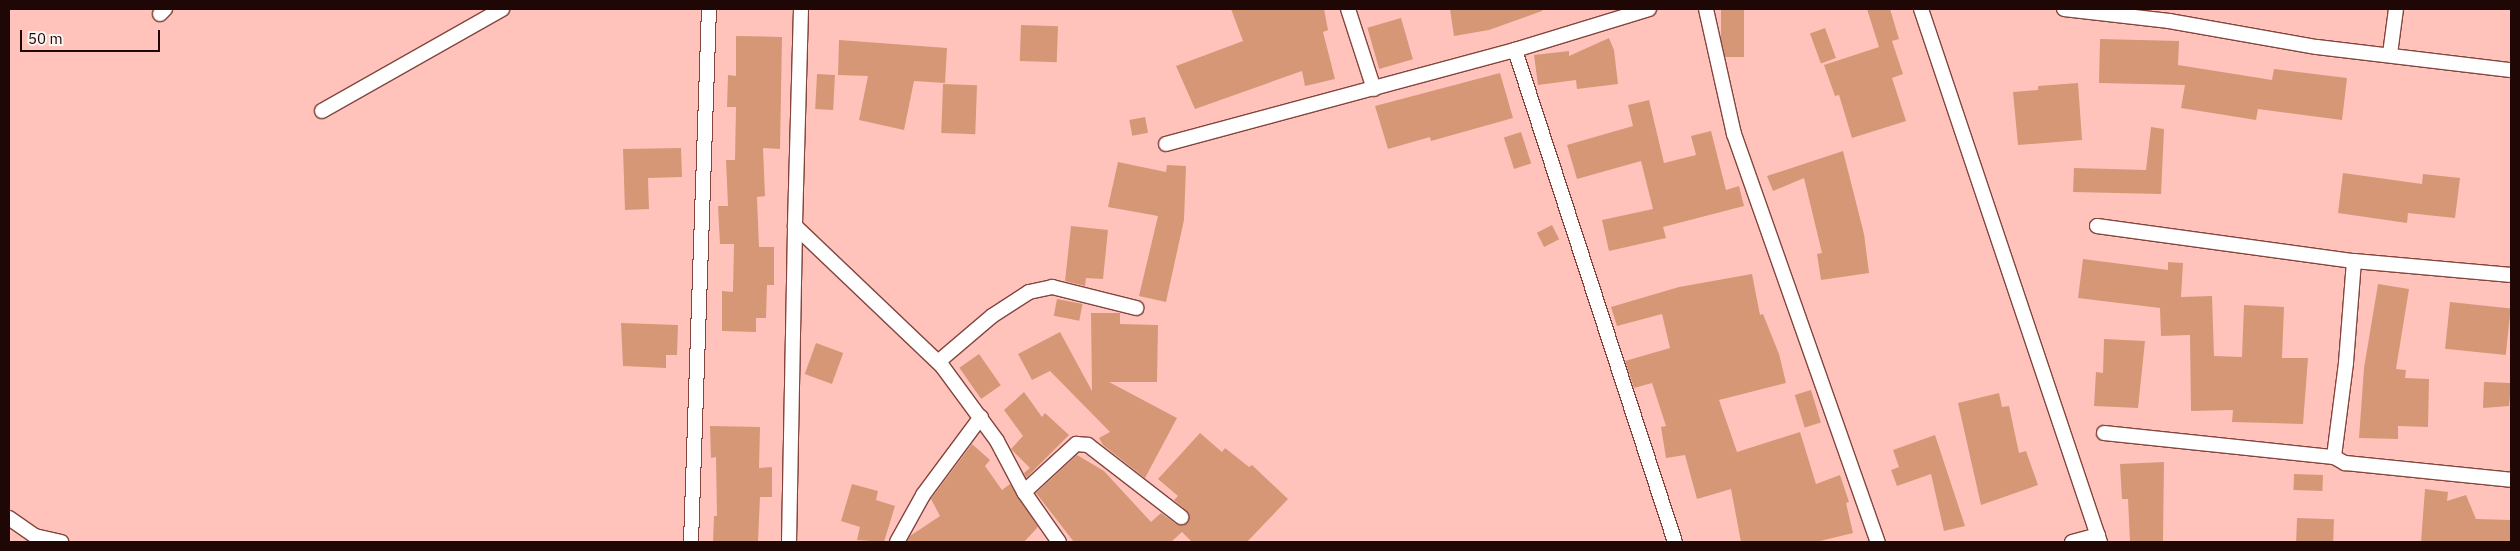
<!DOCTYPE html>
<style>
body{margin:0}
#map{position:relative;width:2520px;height:551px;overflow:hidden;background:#ffc3bb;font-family:"IBM Plex Sans",sans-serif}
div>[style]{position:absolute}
.building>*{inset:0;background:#d69777;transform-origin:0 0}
.roads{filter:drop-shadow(1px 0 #83453d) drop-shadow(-1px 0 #83453d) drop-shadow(0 1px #83453d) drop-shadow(0 -1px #83453d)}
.minor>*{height:14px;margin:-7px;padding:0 7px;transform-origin:7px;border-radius:7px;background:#fff}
span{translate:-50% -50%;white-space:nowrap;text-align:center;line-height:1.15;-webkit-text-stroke:5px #fbf3f1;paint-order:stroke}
.frame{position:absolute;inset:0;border:10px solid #1f0705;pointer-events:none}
.scale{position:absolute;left:20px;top:30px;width:140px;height:22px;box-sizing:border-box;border:2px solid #1f0705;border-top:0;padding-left:6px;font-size:15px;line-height:18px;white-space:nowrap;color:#1f0705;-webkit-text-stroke:4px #fbf3f1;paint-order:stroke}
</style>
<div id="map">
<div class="building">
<div style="clip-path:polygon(1231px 9px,1324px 9px,1328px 30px,1323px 32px,1335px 79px,1305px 86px,1302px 71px,1195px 109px,1176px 66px,1243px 41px)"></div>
<div style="clip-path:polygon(1450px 9px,1542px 9px,1542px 11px,1489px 30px,1454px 36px)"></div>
<div style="left:1721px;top:9px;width:23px;height:48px"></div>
<div style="clip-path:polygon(1867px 9px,1890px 9px,1899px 39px,1892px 41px,1903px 74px,1892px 78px,1906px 121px,1852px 138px,1839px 95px,1835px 96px,1824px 65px,1879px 47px)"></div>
<div style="left:1401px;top:18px;width:43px;height:35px;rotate:74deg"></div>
<div style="left:1021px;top:25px;width:37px;height:36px;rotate:2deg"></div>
<div style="left:1825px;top:28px;width:32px;height:16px;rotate:70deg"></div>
<div style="clip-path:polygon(736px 36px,782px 37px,780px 149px,763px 148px,765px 196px,757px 197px,759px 247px,774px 247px,774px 285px,767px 285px,766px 318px,756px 318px,756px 332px,722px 331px,722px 291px,733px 292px,734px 244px,720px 244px,718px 206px,728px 206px,726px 160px,735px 160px,736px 107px,727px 107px,728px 75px,736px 76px)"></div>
<div style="clip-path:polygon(1609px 38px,1614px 50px,1618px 84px,1577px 89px,1576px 80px,1538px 85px,1534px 55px,1569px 51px,1569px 56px)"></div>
<div style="clip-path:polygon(2100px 39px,2179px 41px,2178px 65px,2272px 80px,2274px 69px,2347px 78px,2342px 120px,2258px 109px,2256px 120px,2181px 108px,2185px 85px,2099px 83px)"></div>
<div style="clip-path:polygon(839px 40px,947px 48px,945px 83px,914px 81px,904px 130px,859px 120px,868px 76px,838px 75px)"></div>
<div style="clip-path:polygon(1500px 73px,1513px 118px,1431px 141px,1430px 137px,1388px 149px,1375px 106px)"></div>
<div style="left:817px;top:74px;width:18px;height:35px;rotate:3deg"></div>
<div style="clip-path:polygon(2078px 83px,2082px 140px,2018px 145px,2013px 92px,2038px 90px,2038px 86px)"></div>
<div style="left:943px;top:84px;width:34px;height:49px;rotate:2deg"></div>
<div style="clip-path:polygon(1649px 100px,1664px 163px,1696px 155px,1691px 136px,1711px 131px,1726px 190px,1739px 186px,1744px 206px,1663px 227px,1666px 238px,1609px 251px,1602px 220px,1653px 209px,1641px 161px,1577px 179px,1567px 145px,1633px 126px,1628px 105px)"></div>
<div style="left:1145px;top:117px;width:16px;height:16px;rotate:79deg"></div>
<div style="clip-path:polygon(2151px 127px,2164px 129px,2161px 194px,2073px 192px,2074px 168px,2146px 170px)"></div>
<div style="left:1521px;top:132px;width:33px;height:18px;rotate:72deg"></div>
<div style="clip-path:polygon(681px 148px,682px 177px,648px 178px,649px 209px,625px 210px,623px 149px)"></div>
<div style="clip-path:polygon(1843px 151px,1864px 234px,1869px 273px,1821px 280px,1817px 254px,1822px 253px,1804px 178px,1773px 191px,1767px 176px)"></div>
<div style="clip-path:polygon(1118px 162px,1166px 172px,1167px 165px,1186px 166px,1184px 220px,1166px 302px,1139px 296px,1158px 216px,1108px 207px)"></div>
<div style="clip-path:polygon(2343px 173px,2422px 184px,2423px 174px,2460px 178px,2455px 218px,2408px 213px,2407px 223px,2338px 213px)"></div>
<div style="left:1552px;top:225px;width:16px;height:17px;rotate:63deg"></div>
<div style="clip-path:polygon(1071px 226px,1108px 230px,1103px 279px,1086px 278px,1085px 286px,1065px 281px)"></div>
<div style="clip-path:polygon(2083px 259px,2168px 270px,2168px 262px,2183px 263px,2181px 297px,2212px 296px,2214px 356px,2242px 357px,2244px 305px,2284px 307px,2282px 358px,2308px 358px,2303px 424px,2232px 422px,2233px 410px,2191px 411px,2190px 335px,2161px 336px,2160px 308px,2078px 298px)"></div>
<div style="clip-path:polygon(1752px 274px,1760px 315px,1763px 314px,1779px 354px,1786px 383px,1719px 400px,1737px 452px,1800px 432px,1816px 484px,1840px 475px,1849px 502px,1846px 503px,1853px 533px,1816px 542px,1741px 542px,1731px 489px,1697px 499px,1685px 455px,1666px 458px,1661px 427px,1666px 426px,1652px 383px,1634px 388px,1625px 361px,1670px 348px,1662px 314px,1617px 326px,1611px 307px,1679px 287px)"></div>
<div style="clip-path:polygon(2378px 284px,2409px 289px,2396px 369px,2406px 370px,2405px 378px,2429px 379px,2428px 427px,2398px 426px,2398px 439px,2359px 438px,2364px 368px)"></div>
<div style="left:1057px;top:299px;width:26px;height:17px;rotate:11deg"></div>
<div style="left:2450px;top:302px;width:61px;height:47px;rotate:6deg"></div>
<div style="clip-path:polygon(1091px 313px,1120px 313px,1120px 324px,1158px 325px,1157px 382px,1109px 382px,1177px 418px,1145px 478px,1103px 445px,1099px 438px,1110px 432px,1050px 371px,1032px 380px,1018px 354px,1060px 332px,1092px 391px)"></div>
<div style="clip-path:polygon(621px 323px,678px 325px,677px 355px,666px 355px,666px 368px,623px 366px)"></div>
<div style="clip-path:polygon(2104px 339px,2145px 341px,2138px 408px,2094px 406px,2096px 372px,2103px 373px)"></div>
<div style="left:816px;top:343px;width:29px;height:33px;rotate:20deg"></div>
<div style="left:979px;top:354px;width:38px;height:24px;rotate:55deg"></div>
<div style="clip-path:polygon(2484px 382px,2511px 383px,2509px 406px,2483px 408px)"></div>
<div style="left:1811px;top:390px;width:34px;height:17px;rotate:73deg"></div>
<div style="clip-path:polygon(1024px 392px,1042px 417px,1045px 413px,1069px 435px,1026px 478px,1024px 473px,1030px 468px,1011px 449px,1023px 436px,1004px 410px)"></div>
<div style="clip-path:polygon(1999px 393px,2002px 407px,2009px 406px,2019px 453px,2026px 451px,2038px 485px,1981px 505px,1958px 403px)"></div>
<div style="clip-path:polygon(710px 426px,760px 427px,759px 468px,772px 467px,772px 497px,760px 497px,758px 542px,713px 542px,714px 516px,717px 516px,716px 457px,711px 458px)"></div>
<div style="clip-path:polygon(1200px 433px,1222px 452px,1225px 448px,1249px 467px,1252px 465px,1288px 499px,1247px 542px,1192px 542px,1182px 532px,1171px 542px,1074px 542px,1036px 493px,1077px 455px,1104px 471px,1151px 522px,1161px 513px,1176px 524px,1184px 525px,1188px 522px,1189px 513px,1174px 500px,1178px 496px,1158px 479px)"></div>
<div style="clip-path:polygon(1935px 435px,1965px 526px,1944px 531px,1931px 474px,1897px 486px,1891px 470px,1899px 467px,1893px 450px)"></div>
<div style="clip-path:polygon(972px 444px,990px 460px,985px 466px,1002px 490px,1010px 484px,1038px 527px,1024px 542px,907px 542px,910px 536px,940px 516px,931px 499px)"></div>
<div style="clip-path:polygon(2164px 462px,2163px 542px,2130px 542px,2128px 499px,2122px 499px,2120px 464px)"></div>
<div style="left:2294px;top:474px;width:29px;height:16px;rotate:2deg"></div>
<div style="clip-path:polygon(852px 484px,878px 491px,876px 500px,895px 506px,884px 542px,857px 540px,860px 527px,841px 521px)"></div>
<div style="clip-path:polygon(2425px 489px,2448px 492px,2447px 501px,2466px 495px,2476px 519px,2511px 520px,2511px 542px,2421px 542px)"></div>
<div style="left:2297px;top:518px;width:37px;height:24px;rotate:2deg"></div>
</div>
<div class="roads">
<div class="minor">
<div style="left:801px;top:9px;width:217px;rotate:91.6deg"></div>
<div style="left:795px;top:226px;width:203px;rotate:43.6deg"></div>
<div style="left:942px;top:366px;width:93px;rotate:53.7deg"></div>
<div style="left:997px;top:441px;width:58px;rotate:62.1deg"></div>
<div style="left:1024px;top:492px;width:61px;rotate:55deg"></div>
<div style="left:1348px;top:9px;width:84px;rotate:72deg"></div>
<div style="left:1706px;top:9px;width:128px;rotate:77.4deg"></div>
<div style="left:1734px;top:134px;width:433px;rotate:70.6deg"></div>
<div style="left:1921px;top:9px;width:562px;rotate:71.44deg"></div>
<div style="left:2064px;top:9px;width:106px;rotate:6.5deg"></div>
<div style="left:2169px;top:21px;width:150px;rotate:10deg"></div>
<div style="left:2317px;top:47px;width:195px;rotate:6.8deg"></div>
<div style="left:160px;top:14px;width:7px;rotate:-45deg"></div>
<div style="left:1515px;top:50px;width:517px;rotate:71.99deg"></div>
<div style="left:2390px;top:54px;width:45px;rotate:-82.4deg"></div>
<div style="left:322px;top:111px;width:207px;rotate:-29.5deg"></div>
<div style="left:1166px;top:144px;width:361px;rotate:-15.1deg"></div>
<div style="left:1515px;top:50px;width:140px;rotate:-17deg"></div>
<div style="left:2097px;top:226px;width:259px;rotate:7.8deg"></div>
<div style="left:2354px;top:261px;width:158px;rotate:5.1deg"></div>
<div style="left:2354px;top:261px;width:102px;rotate:94.5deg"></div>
<div style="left:2346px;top:363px;width:95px;rotate:97.3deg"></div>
<div style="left:2334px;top:457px;width:13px;rotate:29deg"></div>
<div style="left:2345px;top:463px;width:167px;rotate:5.8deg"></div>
<div style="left:938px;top:362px;width:71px;rotate:-40.4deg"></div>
<div style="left:992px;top:316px;width:44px;rotate:-33deg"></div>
<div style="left:1029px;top:292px;width:24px;rotate:-12deg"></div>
<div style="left:1052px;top:287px;width:87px;rotate:14deg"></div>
<div style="left:2104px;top:433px;width:231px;rotate:6deg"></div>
<div style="left:1024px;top:492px;width:71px;rotate:-42.7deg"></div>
<div style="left:1076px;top:444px;width:12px;rotate:5deg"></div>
<div style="left:1088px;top:445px;width:118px;rotate:37.7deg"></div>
<div style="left:9px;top:518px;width:32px;rotate:35deg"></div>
<div style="left:35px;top:536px;width:27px;rotate:13deg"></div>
<div style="left:691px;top:542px;width:533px;rotate:-88.07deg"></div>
<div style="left:789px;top:542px;width:316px;rotate:-88.9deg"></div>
<div style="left:897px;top:542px;width:54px;rotate:-61deg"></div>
<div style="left:923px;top:495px;width:97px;rotate:-53.4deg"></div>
<div style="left:2072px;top:542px;width:27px;rotate:-15deg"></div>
</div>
</div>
<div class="frame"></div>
<div class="scale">50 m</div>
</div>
